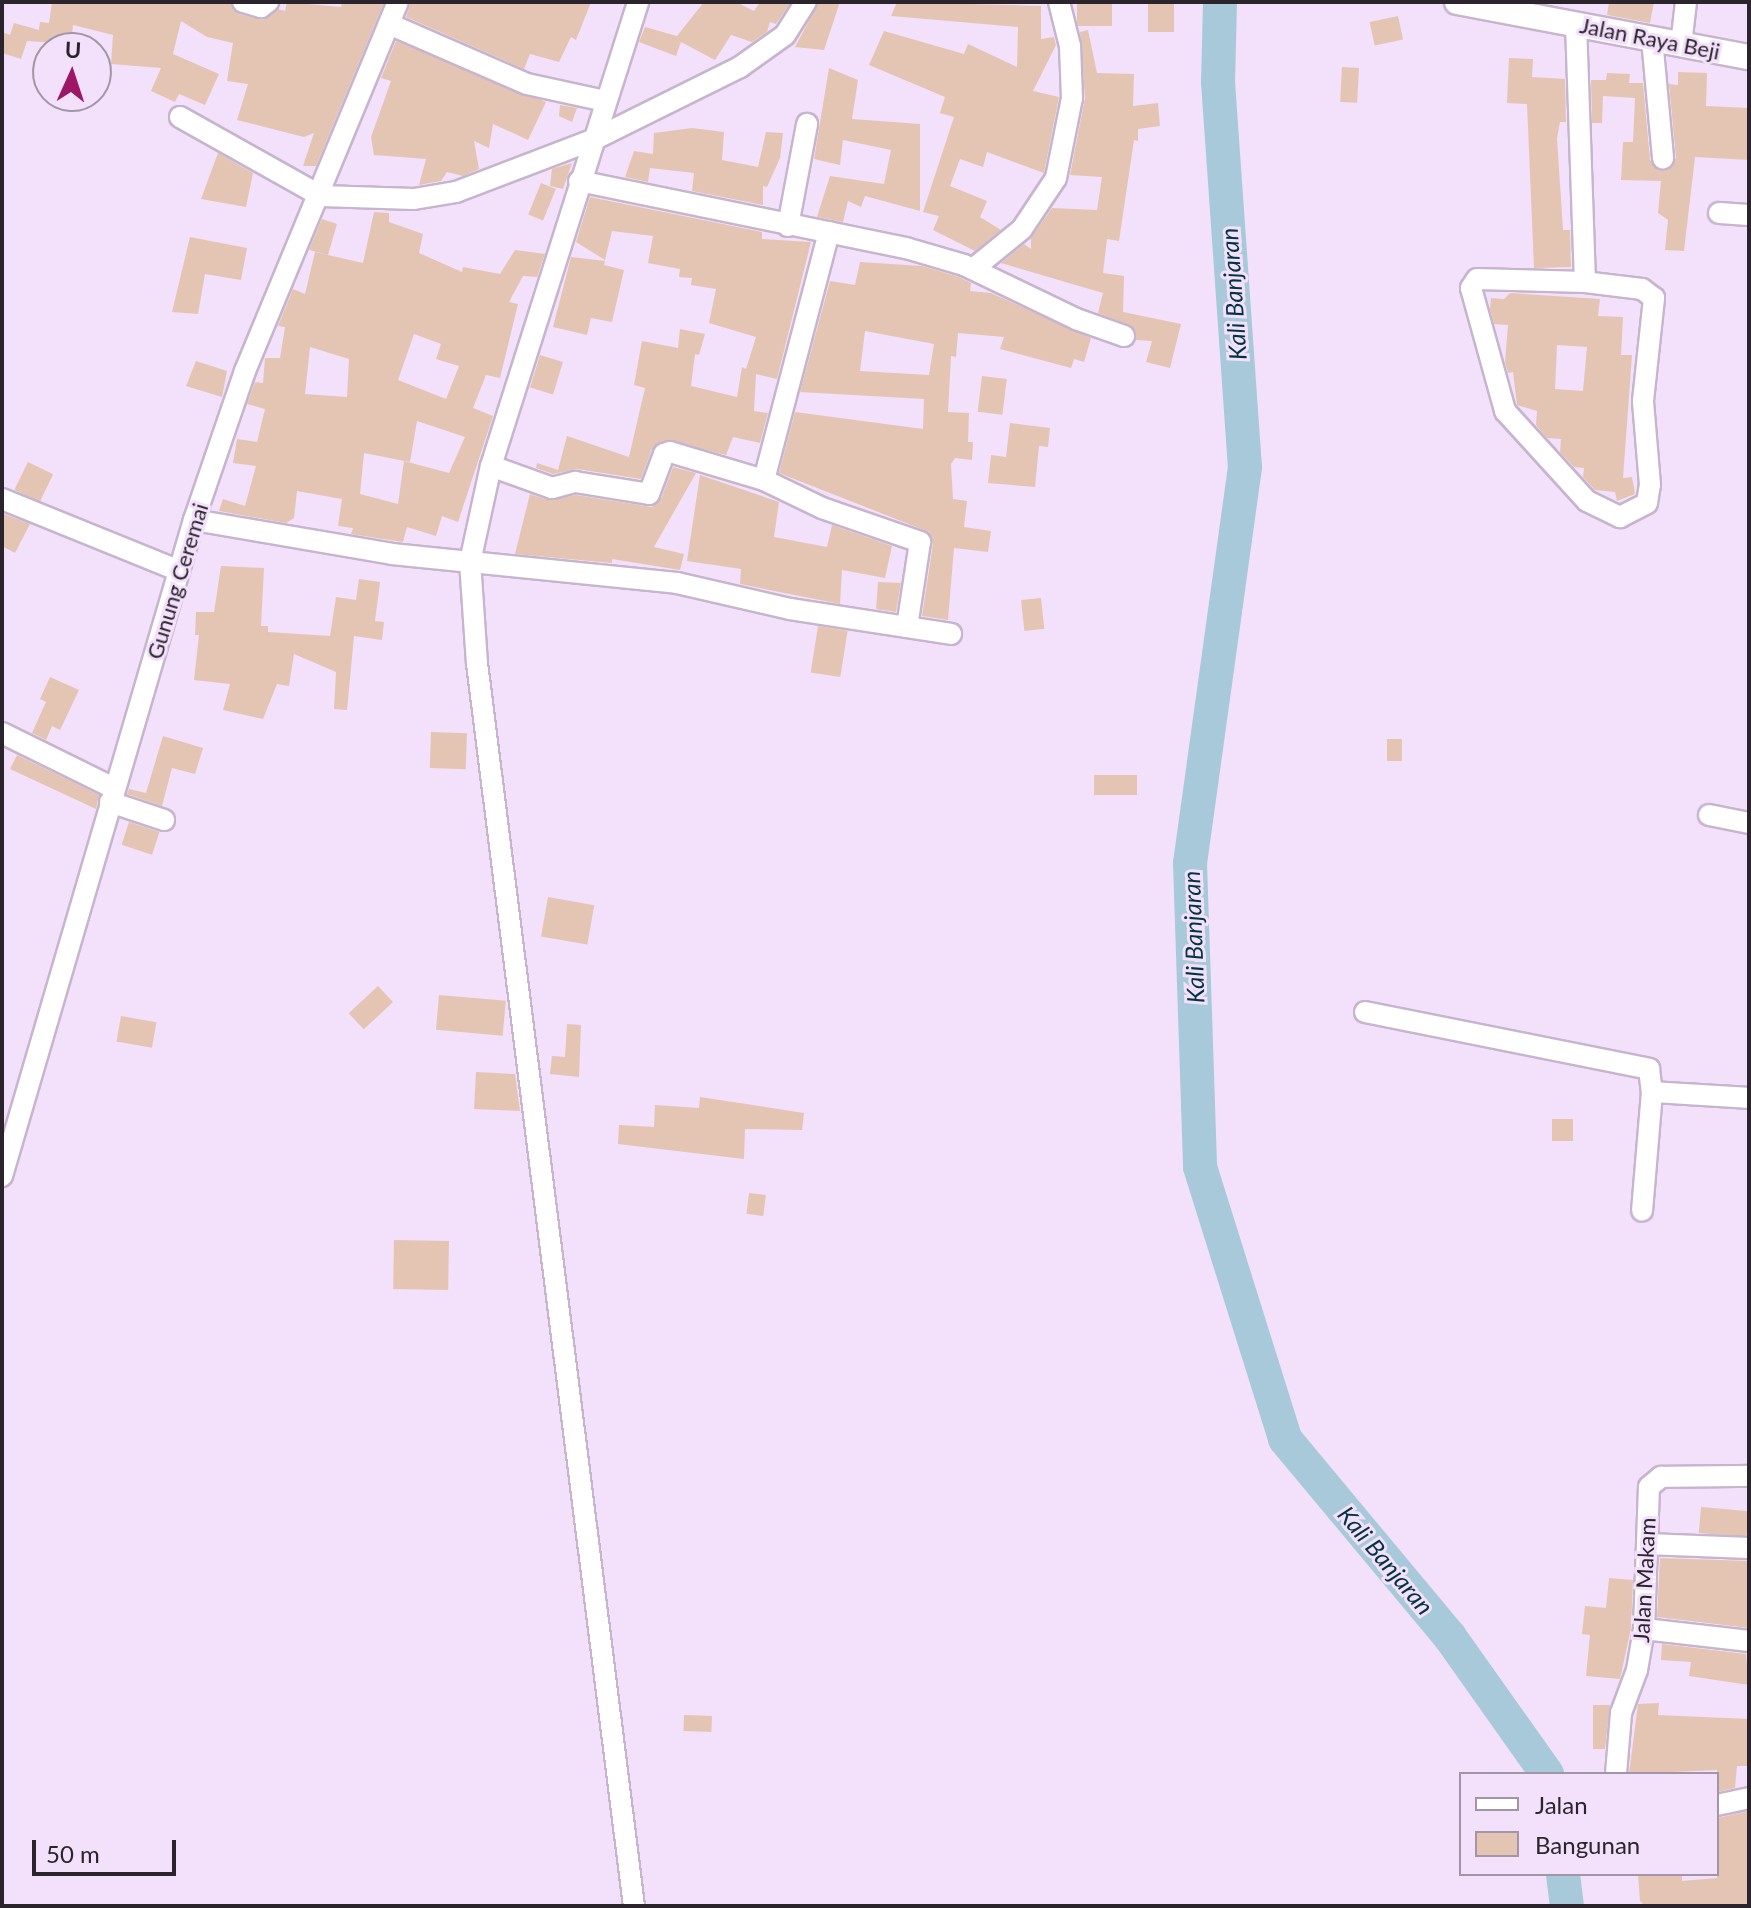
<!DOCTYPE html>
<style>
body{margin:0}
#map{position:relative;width:1751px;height:1908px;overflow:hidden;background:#f3e0fa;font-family:Lato,sans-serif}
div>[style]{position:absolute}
.river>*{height:34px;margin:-17px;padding:0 17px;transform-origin:17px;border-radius:17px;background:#a7c9d9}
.building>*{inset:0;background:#e4c5b4;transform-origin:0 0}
.roads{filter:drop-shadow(2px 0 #c7b5ce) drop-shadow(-2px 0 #c7b5ce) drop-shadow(0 2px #c7b5ce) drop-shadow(0 -2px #c7b5ce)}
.minor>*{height:20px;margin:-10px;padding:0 10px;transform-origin:10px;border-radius:10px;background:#fff}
.tertiary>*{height:24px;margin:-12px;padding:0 12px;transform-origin:12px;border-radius:12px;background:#fff}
span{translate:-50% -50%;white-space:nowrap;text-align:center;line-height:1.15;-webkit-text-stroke:6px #f3e0fa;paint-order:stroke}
.street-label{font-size:22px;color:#2b242d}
.water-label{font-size:24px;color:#034;font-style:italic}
.frame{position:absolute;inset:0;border:4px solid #2b242d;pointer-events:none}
.legend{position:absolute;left:1459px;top:1772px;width:260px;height:104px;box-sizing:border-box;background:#f3e0fa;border:2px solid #a395a8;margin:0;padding:10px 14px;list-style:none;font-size:24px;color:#2b242d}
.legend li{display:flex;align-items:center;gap:16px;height:40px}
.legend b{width:40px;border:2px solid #a395a8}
.north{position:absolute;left:32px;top:32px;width:80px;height:80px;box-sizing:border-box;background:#f3e0fa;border:2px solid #a395a8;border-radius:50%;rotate:3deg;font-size:22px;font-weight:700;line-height:32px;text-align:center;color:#2b242d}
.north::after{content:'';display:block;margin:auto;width:28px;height:36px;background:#9e1766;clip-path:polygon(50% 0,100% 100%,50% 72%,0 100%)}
.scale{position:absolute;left:32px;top:1840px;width:144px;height:36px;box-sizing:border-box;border:4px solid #2b242d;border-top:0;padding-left:10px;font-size:24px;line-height:28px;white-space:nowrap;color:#2b242d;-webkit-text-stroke:6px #f3e0fa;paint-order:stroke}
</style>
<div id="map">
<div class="river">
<div style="left:1220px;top:2px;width:80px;rotate:91.4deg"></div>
<div style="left:1218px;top:82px;width:386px;rotate:86deg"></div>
<div style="left:1245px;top:467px;width:400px;rotate:97.9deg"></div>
<div style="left:1190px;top:863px;width:304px;rotate:88.1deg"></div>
<div style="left:1200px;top:1167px;width:285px;rotate:72.6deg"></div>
<div style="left:1285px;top:1439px;width:258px;rotate:50.2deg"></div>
<div style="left:1450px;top:1637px;width:168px;rotate:54.7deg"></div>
<div style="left:1563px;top:1874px;width:32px;rotate:83deg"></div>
</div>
<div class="building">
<div style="clip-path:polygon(52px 2px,230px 2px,239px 14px,263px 20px,278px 9px,285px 11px,287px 2px,341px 7px,342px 2px,384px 2px,316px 166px,303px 166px,314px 133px,304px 137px,237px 120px,248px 84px,227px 81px,233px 43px,207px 37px,181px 21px,173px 54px,219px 74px,205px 105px,179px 94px,175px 102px,151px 91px,161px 68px,111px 64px,113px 35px,73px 25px,71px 44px,27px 41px,21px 59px,2px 53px,2px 32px,10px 35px,14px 23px,39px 30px,40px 22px,49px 23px)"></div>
<div style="clip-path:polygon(411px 2px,591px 2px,576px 40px,571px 37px,559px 62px,530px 54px,524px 69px,406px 17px)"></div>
<div style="clip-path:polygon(704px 2px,736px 2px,754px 11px,760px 2px,791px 2px,776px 24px,770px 22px,767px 32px,752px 42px,731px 35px,715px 60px,681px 42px,676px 56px,639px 42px,645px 27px,677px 36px)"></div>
<div style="clip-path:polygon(819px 2px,840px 2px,824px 50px,795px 47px)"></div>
<div style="clip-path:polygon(897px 2px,1041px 6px,1041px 39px,1054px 37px,1056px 45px,1033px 91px,1059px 97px,1044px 173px,987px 152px,983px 167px,960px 159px,950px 186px,987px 201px,980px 217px,1001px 230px,975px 251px,933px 230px,939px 216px,923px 212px,954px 117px,940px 113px,945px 97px,869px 65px,884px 31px,964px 54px,968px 44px,1017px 67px,1018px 27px,891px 16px)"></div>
<div style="left:1077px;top:2px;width:35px;height:24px"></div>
<div style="left:1148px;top:2px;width:26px;height:30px"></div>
<div style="clip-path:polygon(1609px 2px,1654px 2px,1650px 23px,1607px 15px)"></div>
<div style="left:1398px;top:16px;width:24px;height:29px;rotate:78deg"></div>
<div style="clip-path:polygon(1088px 30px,1097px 73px,1134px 74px,1133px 106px,1158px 103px,1160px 126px,1138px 129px,1138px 141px,1134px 140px,1119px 241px,1107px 239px,1103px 273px,1124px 276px,1123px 312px,1181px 324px,1170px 368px,1146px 362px,1152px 341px,1136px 340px,1133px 327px,1098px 313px,1103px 293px,1001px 263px,1024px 244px,1031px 249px,1031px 238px,1052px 208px,1097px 210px,1102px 177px,1070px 175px,1085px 98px,1080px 32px)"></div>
<div style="clip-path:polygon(396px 41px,546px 102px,528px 140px,493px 124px,489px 148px,474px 141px,479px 169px,463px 176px,447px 172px,441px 181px,419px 185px,426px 159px,374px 155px,371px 137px,391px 81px,381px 78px)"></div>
<div style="clip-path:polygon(1509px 58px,1533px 59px,1532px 77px,1565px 79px,1566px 122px,1560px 122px,1557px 138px,1563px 230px,1570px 230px,1571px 267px,1534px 268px,1527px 104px,1507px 103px)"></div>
<div style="left:1342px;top:67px;width:17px;height:35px;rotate:3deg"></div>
<div style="clip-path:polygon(829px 68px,858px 80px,852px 119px,920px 124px,920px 211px,865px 196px,861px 207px,848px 201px,843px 222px,817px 217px,830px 176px,884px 184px,891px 150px,843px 140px,840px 165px,814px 159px)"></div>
<div style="clip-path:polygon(1678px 72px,1707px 73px,1706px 106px,1749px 108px,1749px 160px,1695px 157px,1684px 251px,1665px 250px,1668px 220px,1658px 213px,1661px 181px,1621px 180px,1623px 142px,1633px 142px,1635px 98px,1603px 96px,1602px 123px,1592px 123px,1591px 80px,1606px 80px,1607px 73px,1630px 74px,1629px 83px,1643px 83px,1650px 160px,1665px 171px,1676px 158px,1669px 84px,1678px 85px)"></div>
<div style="clip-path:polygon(560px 105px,577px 108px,572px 122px,559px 116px)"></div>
<div style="clip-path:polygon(692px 128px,724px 132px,722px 160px,758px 167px,766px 132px,783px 133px,780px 158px,767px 187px,763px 186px,763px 205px,692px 191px,694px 173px,650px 168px,648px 182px,625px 177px,634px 151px,653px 154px,654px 133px)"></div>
<div style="clip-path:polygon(218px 153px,253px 173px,246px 207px,201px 199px)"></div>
<div style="clip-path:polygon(572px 163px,563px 189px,550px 186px,552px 169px)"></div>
<div style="left:541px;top:183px;width:16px;height:34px;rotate:22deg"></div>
<div style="clip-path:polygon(590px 197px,762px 232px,762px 239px,811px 242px,777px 379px,756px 374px,754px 411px,768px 413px,760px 443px,733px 437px,726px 455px,666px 440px,652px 449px,641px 479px,577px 469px,553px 474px,536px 468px,537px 463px,558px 470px,567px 436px,629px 457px,645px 388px,634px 385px,642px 341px,678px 348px,680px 329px,705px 334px,699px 355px,695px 354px,691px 386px,737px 397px,742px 367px,746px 369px,756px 337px,709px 323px,716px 289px,691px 285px,692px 278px,679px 277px,680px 269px,648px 263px,653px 236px,612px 231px,605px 260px,576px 242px)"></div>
<div style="clip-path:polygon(evenodd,374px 212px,389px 213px,389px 222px,423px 234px,419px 253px,462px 272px,463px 267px,500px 274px,515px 250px,545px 254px,537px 277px,523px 276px,509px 302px,518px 304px,500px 378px,486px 375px,473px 408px,493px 416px,458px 522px,442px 516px,436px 536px,407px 527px,403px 542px,351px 534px,353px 528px,338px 526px,342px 499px,297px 491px,294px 518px,286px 523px,219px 511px,223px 499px,245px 506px,256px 466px,233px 463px,237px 439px,257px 442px,265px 409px,247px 404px,255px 382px,263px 383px,265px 358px,280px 358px,285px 327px,278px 326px,293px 289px,305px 294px,315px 252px,363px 263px,374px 212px,414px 334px,441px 344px,436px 359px,459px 366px,446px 399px,398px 380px,414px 334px,374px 212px,310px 347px,349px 359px,347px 397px,305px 394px,310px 347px,374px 212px,417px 421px,465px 437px,449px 473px,404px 461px,398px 504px,360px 494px,364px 453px,410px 462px,417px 421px)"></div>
<div style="clip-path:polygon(322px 219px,337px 224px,328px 255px,309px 250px)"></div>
<div style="clip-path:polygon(190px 237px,247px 248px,241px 280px,205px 274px,198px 314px,172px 312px)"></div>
<div style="clip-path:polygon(571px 257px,605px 261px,604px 265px,624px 270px,612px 322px,591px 318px,587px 335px,553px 327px)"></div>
<div style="clip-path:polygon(evenodd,860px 262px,922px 266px,959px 277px,971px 283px,970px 291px,991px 293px,1091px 338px,1084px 362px,1074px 359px,1071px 368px,1000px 349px,1004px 337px,958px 333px,956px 357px,951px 356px,948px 412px,969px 413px,968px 442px,973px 442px,972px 460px,955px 458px,951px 464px,953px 499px,967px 501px,964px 527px,991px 531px,988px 552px,954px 548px,948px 620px,922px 616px,933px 544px,929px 532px,779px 473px,795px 412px,923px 429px,924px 399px,800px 392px,830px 281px,855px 285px,860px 262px,865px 331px,934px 344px,929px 375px,860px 371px,865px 331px)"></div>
<div style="clip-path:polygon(evenodd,1510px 293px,1600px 299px,1598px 316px,1623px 317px,1621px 355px,1632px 355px,1623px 478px,1632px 477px,1635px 494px,1617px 501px,1615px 492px,1595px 490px,1583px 477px,1584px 468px,1574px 467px,1560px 452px,1561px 439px,1547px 438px,1536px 425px,1537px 411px,1517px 405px,1513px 372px,1508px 373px,1505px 362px,1508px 325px,1494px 324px,1490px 309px,1491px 298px,1504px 299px,1510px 293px,1557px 345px,1587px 347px,1583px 391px,1555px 389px,1557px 345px)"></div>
<div style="left:540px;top:355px;width:24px;height:34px;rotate:17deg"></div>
<div style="clip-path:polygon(196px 361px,227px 371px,222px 397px,186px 386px)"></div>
<div style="left:982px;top:376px;width:25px;height:36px;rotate:7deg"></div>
<div style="clip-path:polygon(1010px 423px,1050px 428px,1048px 447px,1039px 446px,1035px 487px,988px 483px,991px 455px,1006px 457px)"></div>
<div style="left:28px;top:462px;width:28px;height:31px;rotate:26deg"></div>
<div style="clip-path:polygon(673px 467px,696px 473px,654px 547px,684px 554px,680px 570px,612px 559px,612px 563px,515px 554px,530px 494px,548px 500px,576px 495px,652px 507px,661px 499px)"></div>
<div style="clip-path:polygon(700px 475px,779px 502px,774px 537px,827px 547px,832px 525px,892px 546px,885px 578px,842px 570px,840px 604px,740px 584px,741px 569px,687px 561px)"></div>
<div style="clip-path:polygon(4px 514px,30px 524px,15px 553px,2px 546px)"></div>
<div style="clip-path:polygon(221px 566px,264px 568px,261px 626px,268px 626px,268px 632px,330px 636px,336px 597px,356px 600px,359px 579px,380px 582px,375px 621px,384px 622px,382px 640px,354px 636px,347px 710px,334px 709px,336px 672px,294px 654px,289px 686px,277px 684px,263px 719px,223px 710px,230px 684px,194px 680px,199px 635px,195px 635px,196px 612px,214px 612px)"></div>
<div style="clip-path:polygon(878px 582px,901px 583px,896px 612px,876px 609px)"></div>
<div style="left:1041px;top:598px;width:31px;height:20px;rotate:84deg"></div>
<div style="left:818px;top:626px;width:30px;height:47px;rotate:9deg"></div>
<div style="clip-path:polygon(50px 677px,79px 690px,60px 730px,52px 726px,46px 740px,32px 733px,46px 702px,40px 699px)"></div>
<div style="left:431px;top:732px;width:36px;height:36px;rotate:2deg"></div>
<div style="clip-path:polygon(163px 736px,203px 748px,195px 774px,172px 768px,162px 806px,127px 794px,129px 789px,146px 793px)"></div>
<div style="left:1387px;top:739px;width:15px;height:22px"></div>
<div style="clip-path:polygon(17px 755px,99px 795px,96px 809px,10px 769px)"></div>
<div style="left:1094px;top:775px;width:43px;height:20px"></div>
<div style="left:129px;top:822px;width:32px;height:24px;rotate:18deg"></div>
<div style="left:548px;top:897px;width:47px;height:40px;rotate:10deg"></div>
<div style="left:378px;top:986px;width:22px;height:40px;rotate:47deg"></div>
<div style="left:439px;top:995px;width:67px;height:35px;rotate:5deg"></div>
<div style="left:121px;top:1016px;width:36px;height:26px;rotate:10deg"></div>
<div style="clip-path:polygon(567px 1024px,581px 1025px,579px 1077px,550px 1074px,552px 1056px,565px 1057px)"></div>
<div style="clip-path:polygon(476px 1072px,515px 1074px,520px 1111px,474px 1109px)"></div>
<div style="clip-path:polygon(700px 1097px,804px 1113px,802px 1130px,745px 1129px,744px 1159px,618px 1144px,619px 1125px,654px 1127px,655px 1105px,699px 1108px)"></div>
<div style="left:1552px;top:1119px;width:21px;height:22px"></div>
<div style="left:749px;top:1193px;width:17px;height:21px;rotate:7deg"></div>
<div style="left:394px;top:1240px;width:55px;height:49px;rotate:1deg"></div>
<div style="left:1701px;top:1507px;width:48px;height:26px;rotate:5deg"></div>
<div style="clip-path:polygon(1660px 1558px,1749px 1561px,1749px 1628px,1657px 1617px)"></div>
<div style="clip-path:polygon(1609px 1578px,1633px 1580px,1631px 1628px,1620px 1679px,1586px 1676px,1590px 1635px,1582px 1634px,1585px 1606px,1606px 1608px)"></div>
<div style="clip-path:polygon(1662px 1644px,1746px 1654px,1749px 1685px,1689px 1676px,1691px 1662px,1661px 1660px)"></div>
<div style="clip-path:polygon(1659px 1703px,1658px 1715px,1749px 1719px,1749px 1766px,1737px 1766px,1735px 1788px,1717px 1792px,1717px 1770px,1629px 1774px,1638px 1704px)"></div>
<div style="clip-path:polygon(1593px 1705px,1610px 1705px,1605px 1749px,1593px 1749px)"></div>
<div style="left:684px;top:1715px;width:28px;height:16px;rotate:2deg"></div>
<div style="clip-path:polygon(1749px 1811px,1749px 1906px,1645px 1906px,1640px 1901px,1638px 1874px,1682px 1874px,1682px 1881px,1717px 1878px,1717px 1818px)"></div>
</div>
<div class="roads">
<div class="minor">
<div style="left:243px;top:2px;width:19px;rotate:16deg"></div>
<div style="left:261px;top:7px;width:9px;rotate:-36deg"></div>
<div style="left:389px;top:24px;width:150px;rotate:23.5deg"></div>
<div style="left:527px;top:84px;width:80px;rotate:12.3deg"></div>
<div style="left:1576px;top:24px;width:258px;rotate:88deg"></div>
<div style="left:1585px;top:282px;width:108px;rotate:-178.4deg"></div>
<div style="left:1477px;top:279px;width:11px;rotate:124deg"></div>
<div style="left:1471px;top:288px;width:128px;rotate:74.5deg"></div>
<div style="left:1505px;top:411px;width:122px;rotate:47.7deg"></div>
<div style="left:1587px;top:501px;width:37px;rotate:26deg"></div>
<div style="left:1620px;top:517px;width:30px;rotate:-27deg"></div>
<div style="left:1647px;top:503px;width:18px;rotate:-81deg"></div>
<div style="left:1650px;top:485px;width:84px;rotate:-94.8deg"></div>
<div style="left:1643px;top:401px;width:104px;rotate:-83.9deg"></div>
<div style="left:1654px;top:298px;width:15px;rotate:-143deg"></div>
<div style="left:1642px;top:289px;width:57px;rotate:-173deg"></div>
<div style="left:1652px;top:39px;width:120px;rotate:84.7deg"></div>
<div style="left:1681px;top:45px;width:43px;rotate:-83.4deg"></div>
<div style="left:180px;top:117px;width:162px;rotate:29.3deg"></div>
<div style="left:321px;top:196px;width:93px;rotate:1.8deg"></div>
<div style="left:414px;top:199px;width:43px;rotate:-9.5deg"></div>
<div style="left:456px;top:192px;width:149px;rotate:-20.9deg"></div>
<div style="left:595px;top:139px;width:162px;rotate:-26.4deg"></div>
<div style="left:740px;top:67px;width:55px;rotate:-35.4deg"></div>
<div style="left:785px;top:35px;width:39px;rotate:-58deg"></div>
<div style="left:579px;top:181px;width:334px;rotate:11.6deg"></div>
<div style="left:906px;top:248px;width:60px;rotate:16.3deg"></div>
<div style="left:964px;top:265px;width:124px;rotate:25.7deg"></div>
<div style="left:1076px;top:319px;width:51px;rotate:19.5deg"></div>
<div style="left:1719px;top:213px;width:30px;rotate:4deg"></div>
<div style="left:788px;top:226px;width:104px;rotate:-79.4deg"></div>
<div style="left:829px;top:232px;width:256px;rotate:104.7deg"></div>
<div style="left:764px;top:480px;width:64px;rotate:25.8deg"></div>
<div style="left:822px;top:508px;width:104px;rotate:19.1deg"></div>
<div style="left:920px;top:542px;width:86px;rotate:98.7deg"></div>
<div style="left:973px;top:269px;width:63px;rotate:-39.2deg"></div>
<div style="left:1022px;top:229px;width:61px;rotate:-56.3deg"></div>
<div style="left:1056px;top:178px;width:82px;rotate:-78.7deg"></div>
<div style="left:1072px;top:98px;width:52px;rotate:-92.2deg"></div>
<div style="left:1070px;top:46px;width:45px;rotate:-104deg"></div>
<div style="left:491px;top:466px;width:65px;rotate:19.8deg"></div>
<div style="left:552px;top:488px;width:24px;rotate:-15deg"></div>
<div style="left:575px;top:482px;width:75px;rotate:9.2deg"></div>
<div style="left:649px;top:494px;width:43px;rotate:-69.4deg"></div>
<div style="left:664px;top:454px;width:6px;rotate:-18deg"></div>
<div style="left:670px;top:452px;width:98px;rotate:16.6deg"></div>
<div style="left:2px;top:499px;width:191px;rotate:22.1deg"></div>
<div style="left:194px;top:520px;width:201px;rotate:9.7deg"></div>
<div style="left:392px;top:554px;width:286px;rotate:5.8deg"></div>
<div style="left:677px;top:583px;width:116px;rotate:13deg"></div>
<div style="left:790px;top:609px;width:163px;rotate:8.8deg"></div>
<div style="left:2px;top:733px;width:125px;rotate:26.2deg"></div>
<div style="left:110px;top:802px;width:57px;rotate:18.4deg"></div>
<div style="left:1709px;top:815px;width:41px;rotate:11.3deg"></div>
<div style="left:1365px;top:1012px;width:290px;rotate:11.3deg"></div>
<div style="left:1649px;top:1069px;width:23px;rotate:83deg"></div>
<div style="left:1652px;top:1092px;width:119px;rotate:94.8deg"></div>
<div style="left:1652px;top:1092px;width:97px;rotate:3.5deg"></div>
<div style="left:2px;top:1176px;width:684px;rotate:-73.69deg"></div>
<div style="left:194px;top:520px;width:157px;rotate:-71.1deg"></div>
<div style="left:245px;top:371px;width:399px;rotate:-67.5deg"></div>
<div style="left:1647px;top:1544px;width:102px;rotate:2.2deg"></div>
<div style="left:1644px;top:1629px;width:106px;rotate:6.5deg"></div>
<div style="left:1616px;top:1774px;width:61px;rotate:-85.3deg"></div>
<div style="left:1621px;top:1713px;width:46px;rotate:-69.6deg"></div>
<div style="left:1637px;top:1670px;width:42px;rotate:-80.3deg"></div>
<div style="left:1644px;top:1629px;width:142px;rotate:-88deg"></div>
<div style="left:1649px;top:1487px;width:16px;rotate:-40deg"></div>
<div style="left:1661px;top:1477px;width:88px;rotate:-0.7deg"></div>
<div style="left:1717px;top:1805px;width:33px;rotate:-12deg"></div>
<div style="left:634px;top:1906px;width:1252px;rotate:-97.2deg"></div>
<div style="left:477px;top:664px;width:102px;rotate:-93.9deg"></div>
<div style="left:470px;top:562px;width:98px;rotate:-77.7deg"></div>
<div style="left:491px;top:466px;width:487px;rotate:-72.4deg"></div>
</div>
<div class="tertiary">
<div style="left:1457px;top:2px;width:297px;rotate:10.7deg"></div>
</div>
</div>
<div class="street-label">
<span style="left:1650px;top:38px;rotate:11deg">Jalan Raya Beji</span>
<span style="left:177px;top:581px;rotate:-73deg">Gunung Ceremai</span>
<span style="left:1644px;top:1580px;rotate:-87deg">Jalan Makam</span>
</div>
<div class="water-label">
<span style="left:1233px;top:294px;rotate:-94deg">Kali Banjaran</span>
<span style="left:1193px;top:937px;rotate:-92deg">Kali Banjaran</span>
<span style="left:1386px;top:1560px;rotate:50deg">Kali Banjaran</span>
</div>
<div class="frame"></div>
<ul class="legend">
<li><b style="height:10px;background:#fff"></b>Jalan</li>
<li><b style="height:22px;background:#e4c5b4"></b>Bangunan</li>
</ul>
<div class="north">U</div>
<div class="scale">50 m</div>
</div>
